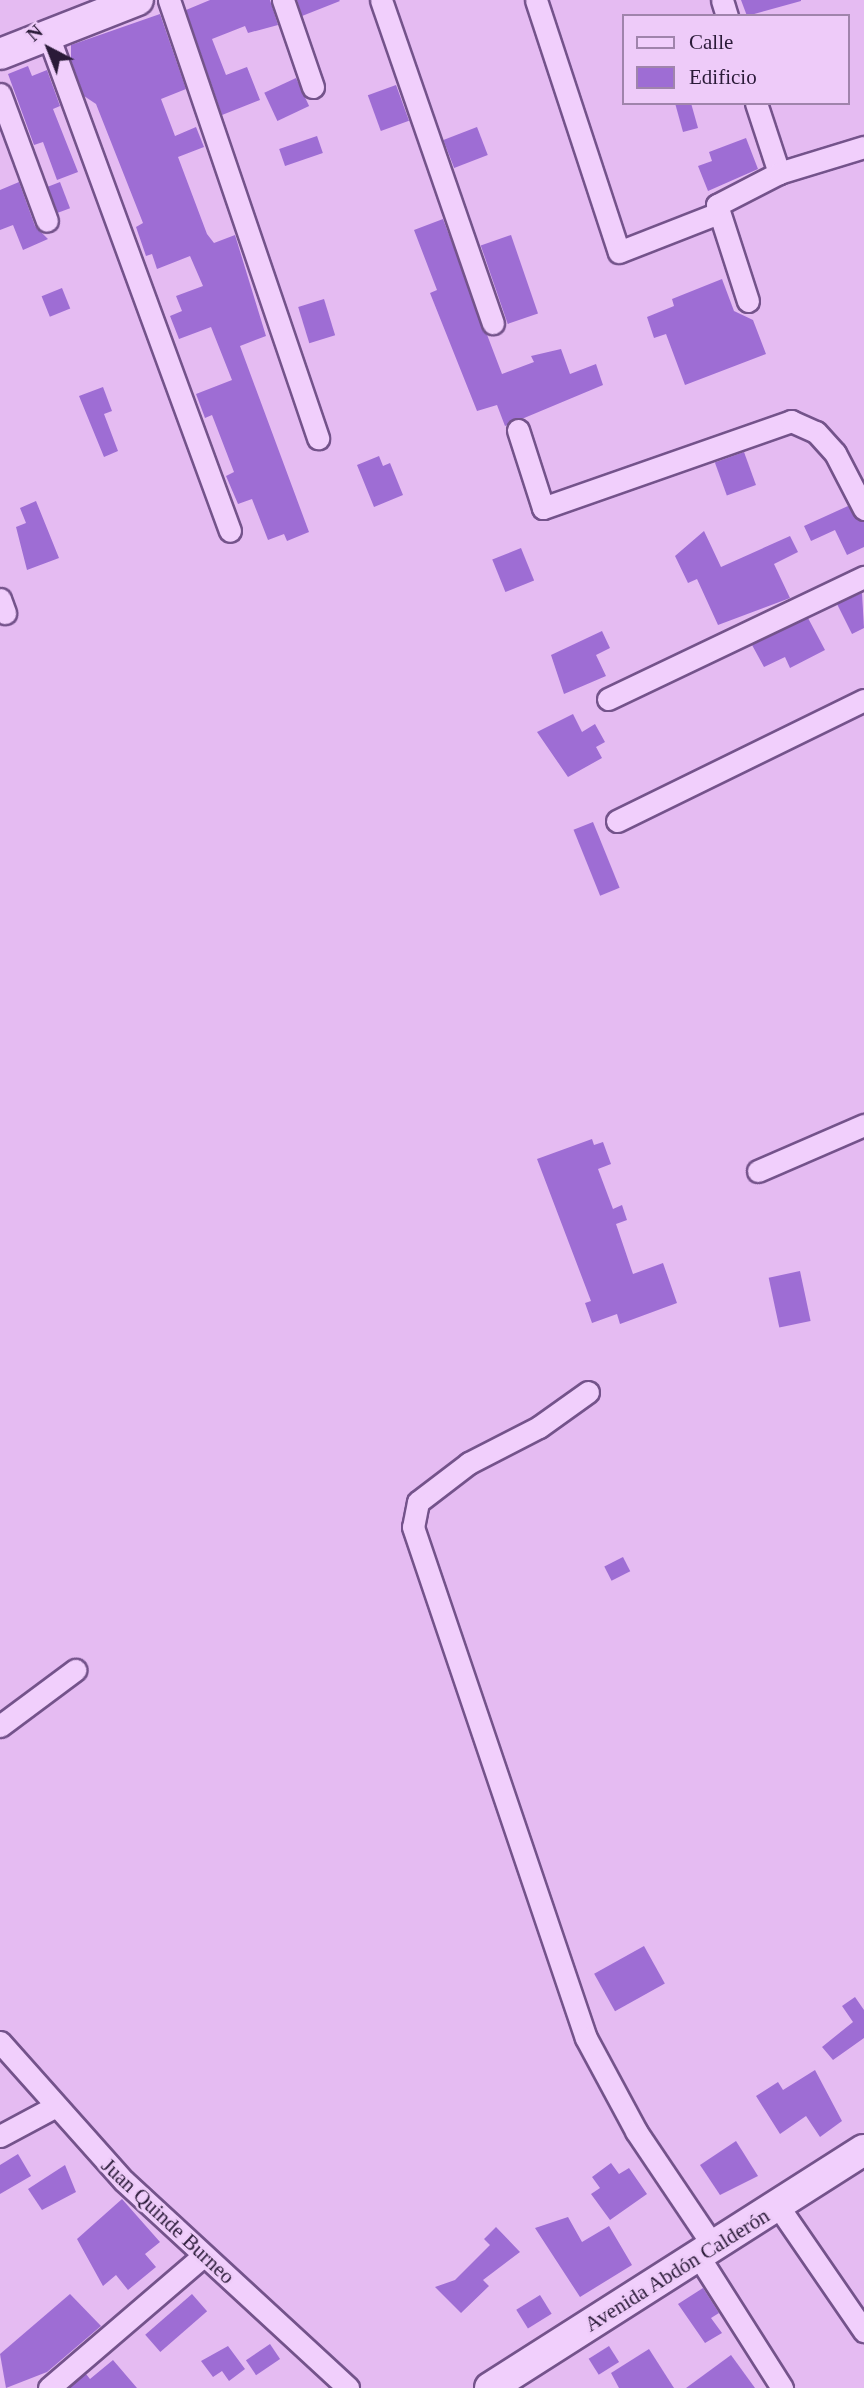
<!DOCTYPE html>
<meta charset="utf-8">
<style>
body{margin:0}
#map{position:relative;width:864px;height:2388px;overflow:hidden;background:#e5bbf2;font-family:"Times New Roman",serif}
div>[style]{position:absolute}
.building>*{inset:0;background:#9e6dd4;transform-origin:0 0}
.roads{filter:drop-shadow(2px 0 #74538b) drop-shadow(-2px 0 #74538b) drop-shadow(0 2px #74538b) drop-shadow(0 -2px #74538b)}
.street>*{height:21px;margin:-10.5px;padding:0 10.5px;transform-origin:10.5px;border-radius:10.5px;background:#f1cffc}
.secondary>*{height:30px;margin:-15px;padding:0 15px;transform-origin:15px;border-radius:15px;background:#f1cffc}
span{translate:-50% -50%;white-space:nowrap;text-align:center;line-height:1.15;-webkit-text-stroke:5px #eecbf9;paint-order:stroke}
.street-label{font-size:21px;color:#2a1a38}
.legend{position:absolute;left:622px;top:14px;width:228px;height:91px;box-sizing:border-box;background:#eecbf9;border:2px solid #a084ac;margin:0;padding:9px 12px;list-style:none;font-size:21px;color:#2a1a38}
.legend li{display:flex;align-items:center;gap:14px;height:35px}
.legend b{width:35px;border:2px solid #a084ac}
.north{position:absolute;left:14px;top:14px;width:70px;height:70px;-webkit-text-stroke:5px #eecbf9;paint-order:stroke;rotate:318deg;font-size:19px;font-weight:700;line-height:28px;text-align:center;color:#2a1a38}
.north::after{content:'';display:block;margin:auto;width:24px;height:32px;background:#2a1a38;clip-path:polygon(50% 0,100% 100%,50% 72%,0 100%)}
</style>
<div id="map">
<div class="building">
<div style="clip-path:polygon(210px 0,270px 0,278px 25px,248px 33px,245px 26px,212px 39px,226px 75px,247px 67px,260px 100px,222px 115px,186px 10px)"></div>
<div style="clip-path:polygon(297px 0,339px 0,340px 1px,302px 16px)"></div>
<div style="clip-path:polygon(741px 0,801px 0,801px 1px,747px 16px)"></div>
<div style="clip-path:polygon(160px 14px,186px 89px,161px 99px,175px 136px,196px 127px,204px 147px,178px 157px,207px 234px,214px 243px,235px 235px,266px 336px,240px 346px,309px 532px,287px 541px,284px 534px,268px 540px,252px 499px,238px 504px,226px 476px,234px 472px,212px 415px,205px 418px,196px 394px,232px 380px,211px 327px,179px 339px,170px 316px,182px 311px,176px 296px,203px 286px,190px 256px,157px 269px,152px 254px,146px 256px,136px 227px,143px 223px,96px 104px,84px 96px,71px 60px,71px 45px)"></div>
<div style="clip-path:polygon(28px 66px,32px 76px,47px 70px,60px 106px,53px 109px,78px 172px,57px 180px,43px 142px,34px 145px,8px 74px)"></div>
<div style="left:296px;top:78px;width:31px;height:35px;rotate:65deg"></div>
<div style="left:396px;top:85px;width:38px;height:30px;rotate:70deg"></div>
<div style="clip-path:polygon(675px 103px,691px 103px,698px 128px,683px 132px)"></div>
<div style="left:477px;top:127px;width:30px;height:36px;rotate:69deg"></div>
<div style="left:317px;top:136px;width:18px;height:40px;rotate:71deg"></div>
<div style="clip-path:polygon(746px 138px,758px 169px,708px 191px,698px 166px,712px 161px,709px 152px)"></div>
<div style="clip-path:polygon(19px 182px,35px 226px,48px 239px,23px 250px,13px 225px,0 230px,0 190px)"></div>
<div style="left:60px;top:182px;width:28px;height:13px;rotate:69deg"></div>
<div style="clip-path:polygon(443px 219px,502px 374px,534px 362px,531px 356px,561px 349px,570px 374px,596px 364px,603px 385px,505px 426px,497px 405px,477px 411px,430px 293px,437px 290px,414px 230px)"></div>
<div style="left:511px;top:235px;width:83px;height:32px;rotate:71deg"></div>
<div style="clip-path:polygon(722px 279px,734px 311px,753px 320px,766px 354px,685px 385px,666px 334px,654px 338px,647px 317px,674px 306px,672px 299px)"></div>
<div style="left:62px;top:288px;width:22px;height:22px;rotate:68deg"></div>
<div style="left:324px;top:299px;width:38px;height:27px;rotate:73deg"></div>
<div style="clip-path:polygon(103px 387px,112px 411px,104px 414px,118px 451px,104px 457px,79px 396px)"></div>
<div style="left:744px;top:452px;width:35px;height:31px;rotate:70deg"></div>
<div style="clip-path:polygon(379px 456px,383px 466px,390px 463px,403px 495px,374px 507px,357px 465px)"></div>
<div style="clip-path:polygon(36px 501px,59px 558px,27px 570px,16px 527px,26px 523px,20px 508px)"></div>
<div style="clip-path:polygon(848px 506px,864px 522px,864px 547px,847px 555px,835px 530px,811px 541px,804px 526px)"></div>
<div style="clip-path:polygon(704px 531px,721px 567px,790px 536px,798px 552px,774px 564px,790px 598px,718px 625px,697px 579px,688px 583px,675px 556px)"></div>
<div style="left:521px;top:548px;width:35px;height:31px;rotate:68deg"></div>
<div style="clip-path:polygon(862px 593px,864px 628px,852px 634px,837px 604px)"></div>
<div style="clip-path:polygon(808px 618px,825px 650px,790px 668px,785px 657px,764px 667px,752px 645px)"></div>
<div style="clip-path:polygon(602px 631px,610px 648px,596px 655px,606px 676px,564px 694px,551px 655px)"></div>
<div style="clip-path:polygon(573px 714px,582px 732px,595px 724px,605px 742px,596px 747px,602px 758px,568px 777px,537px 732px)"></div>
<div style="left:593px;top:822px;width:71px;height:21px;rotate:68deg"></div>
<div style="clip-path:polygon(592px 1139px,594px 1145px,603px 1142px,611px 1164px,598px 1169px,613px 1209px,622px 1205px,627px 1220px,616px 1224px,633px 1274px,663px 1263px,677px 1303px,620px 1324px,617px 1314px,592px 1323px,585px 1303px,591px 1301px,537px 1159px)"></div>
<div style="left:800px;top:1271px;width:51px;height:32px;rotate:78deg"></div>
<div style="left:623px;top:1557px;width:16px;height:21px;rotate:63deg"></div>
<div style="left:644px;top:1946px;width:43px;height:57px;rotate:61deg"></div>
<div style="clip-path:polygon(855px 1997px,864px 2010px,864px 2038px,833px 2060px,822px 2047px,853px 2022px,842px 2006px)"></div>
<div style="clip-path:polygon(815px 2070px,842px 2121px,820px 2137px,806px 2116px,780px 2134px,756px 2096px,778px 2082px,783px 2090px)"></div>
<div style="clip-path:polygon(736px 2141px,758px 2176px,720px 2195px,700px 2165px)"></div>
<div style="clip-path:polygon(18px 2154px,31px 2176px,0 2194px,0 2165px)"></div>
<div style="clip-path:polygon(611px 2163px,619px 2174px,629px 2168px,647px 2194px,610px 2220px,591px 2194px,600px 2188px,592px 2177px)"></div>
<div style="clip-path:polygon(65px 2165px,76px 2192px,42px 2210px,28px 2189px)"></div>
<div style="clip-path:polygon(122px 2199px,160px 2242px,145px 2254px,156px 2267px,128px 2290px,116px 2275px,103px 2286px,77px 2239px)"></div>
<div style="clip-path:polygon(568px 2217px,582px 2242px,609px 2226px,632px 2265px,580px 2297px,535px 2228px)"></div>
<div style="clip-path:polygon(496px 2227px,520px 2252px,483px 2280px,489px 2286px,461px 2313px,435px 2287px,455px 2280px,490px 2245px,484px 2239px)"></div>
<div style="clip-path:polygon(703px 2288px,719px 2313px,711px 2318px,722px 2333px,705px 2343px,678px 2304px)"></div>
<div style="clip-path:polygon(70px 2294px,101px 2326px,47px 2372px,6px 2388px,0 2354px)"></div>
<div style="left:192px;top:2294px;width:23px;height:62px;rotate:49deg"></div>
<div style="left:540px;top:2295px;width:22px;height:28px;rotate:58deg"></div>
<div style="left:270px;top:2344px;width:18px;height:29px;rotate:56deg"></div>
<div style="clip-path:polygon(228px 2346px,245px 2369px,229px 2381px,222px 2371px,213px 2377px,201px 2361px)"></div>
<div style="left:609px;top:2346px;width:19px;height:24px;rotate:58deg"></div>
<div style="clip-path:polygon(649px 2349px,674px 2388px,619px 2388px,611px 2373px)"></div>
<div style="clip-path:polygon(731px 2355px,755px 2388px,686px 2388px)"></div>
<div style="clip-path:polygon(113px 2360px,137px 2388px,69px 2388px,86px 2374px,90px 2379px)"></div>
</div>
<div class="roads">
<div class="street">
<div style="left:169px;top:0;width:463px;rotate:71.2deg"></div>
<div style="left:283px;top:0;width:92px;rotate:71deg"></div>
<div style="left:381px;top:0;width:342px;rotate:70.9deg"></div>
<div style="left:536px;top:0;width:265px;rotate:71.8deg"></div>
<div style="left:619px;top:252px;width:104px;rotate:-21.4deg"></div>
<div style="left:722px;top:0;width:17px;rotate:73deg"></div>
<div style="left:48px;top:35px;width:528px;rotate:69.85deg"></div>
<div style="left:0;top:94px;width:135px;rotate:69.7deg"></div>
<div style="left:756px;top:103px;width:74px;rotate:71.8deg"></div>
<div style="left:748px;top:301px;width:101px;rotate:-107.9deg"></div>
<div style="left:717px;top:205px;width:70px;rotate:-27.3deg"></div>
<div style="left:779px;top:173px;width:89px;rotate:-17deg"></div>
<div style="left:518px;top:430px;width:82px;rotate:72.2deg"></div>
<div style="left:543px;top:508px;width:263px;rotate:-19.3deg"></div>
<div style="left:791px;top:421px;width:27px;rotate:24deg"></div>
<div style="left:816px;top:432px;width:28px;rotate:48deg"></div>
<div style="left:835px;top:453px;width:63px;rotate:62.6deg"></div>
<div style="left:0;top:599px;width:15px;rotate:70deg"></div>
<div style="left:608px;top:699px;width:284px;rotate:-25.5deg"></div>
<div style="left:617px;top:821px;width:275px;rotate:-26.1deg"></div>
<div style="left:758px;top:1171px;width:116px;rotate:-23.5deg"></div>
<div style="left:588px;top:1392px;width:60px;rotate:144.5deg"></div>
<div style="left:539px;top:1427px;width:79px;rotate:152.8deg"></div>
<div style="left:469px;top:1463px;width:64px;rotate:142.6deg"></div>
<div style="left:418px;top:1502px;width:25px;rotate:101deg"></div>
<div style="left:413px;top:1527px;width:539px;rotate:71.3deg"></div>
<div style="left:586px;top:2038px;width:106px;rotate:61.7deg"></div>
<div style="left:636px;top:2131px;width:140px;rotate:56.1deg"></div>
<div style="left:0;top:1726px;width:94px;rotate:-36.7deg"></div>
<div style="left:0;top:2042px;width:186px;rotate:48.3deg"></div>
<div style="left:124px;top:2181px;width:305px;rotate:42.7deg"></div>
<div style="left:0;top:2136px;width:61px;rotate:-28.2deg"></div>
<div style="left:778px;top:2206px;width:152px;rotate:55.5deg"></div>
<div style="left:699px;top:2257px;width:155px;rotate:57.6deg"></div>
<div style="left:49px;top:2388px;width:204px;rotate:-40.6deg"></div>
</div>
<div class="secondary">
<div style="left:0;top:54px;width:148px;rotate:-21.4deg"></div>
<div style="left:490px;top:2388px;width:443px;rotate:-32.5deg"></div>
</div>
</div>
<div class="street-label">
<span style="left:168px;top:2221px;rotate:43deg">Juan Quinde Burneo</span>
<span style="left:677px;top:2270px;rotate:-32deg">Avenida Abdón Calderón</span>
</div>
<ul class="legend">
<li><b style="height:9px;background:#f1cffc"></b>Calle</li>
<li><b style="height:19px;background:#9e6dd4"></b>Edificio</li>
</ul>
<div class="north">N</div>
</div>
